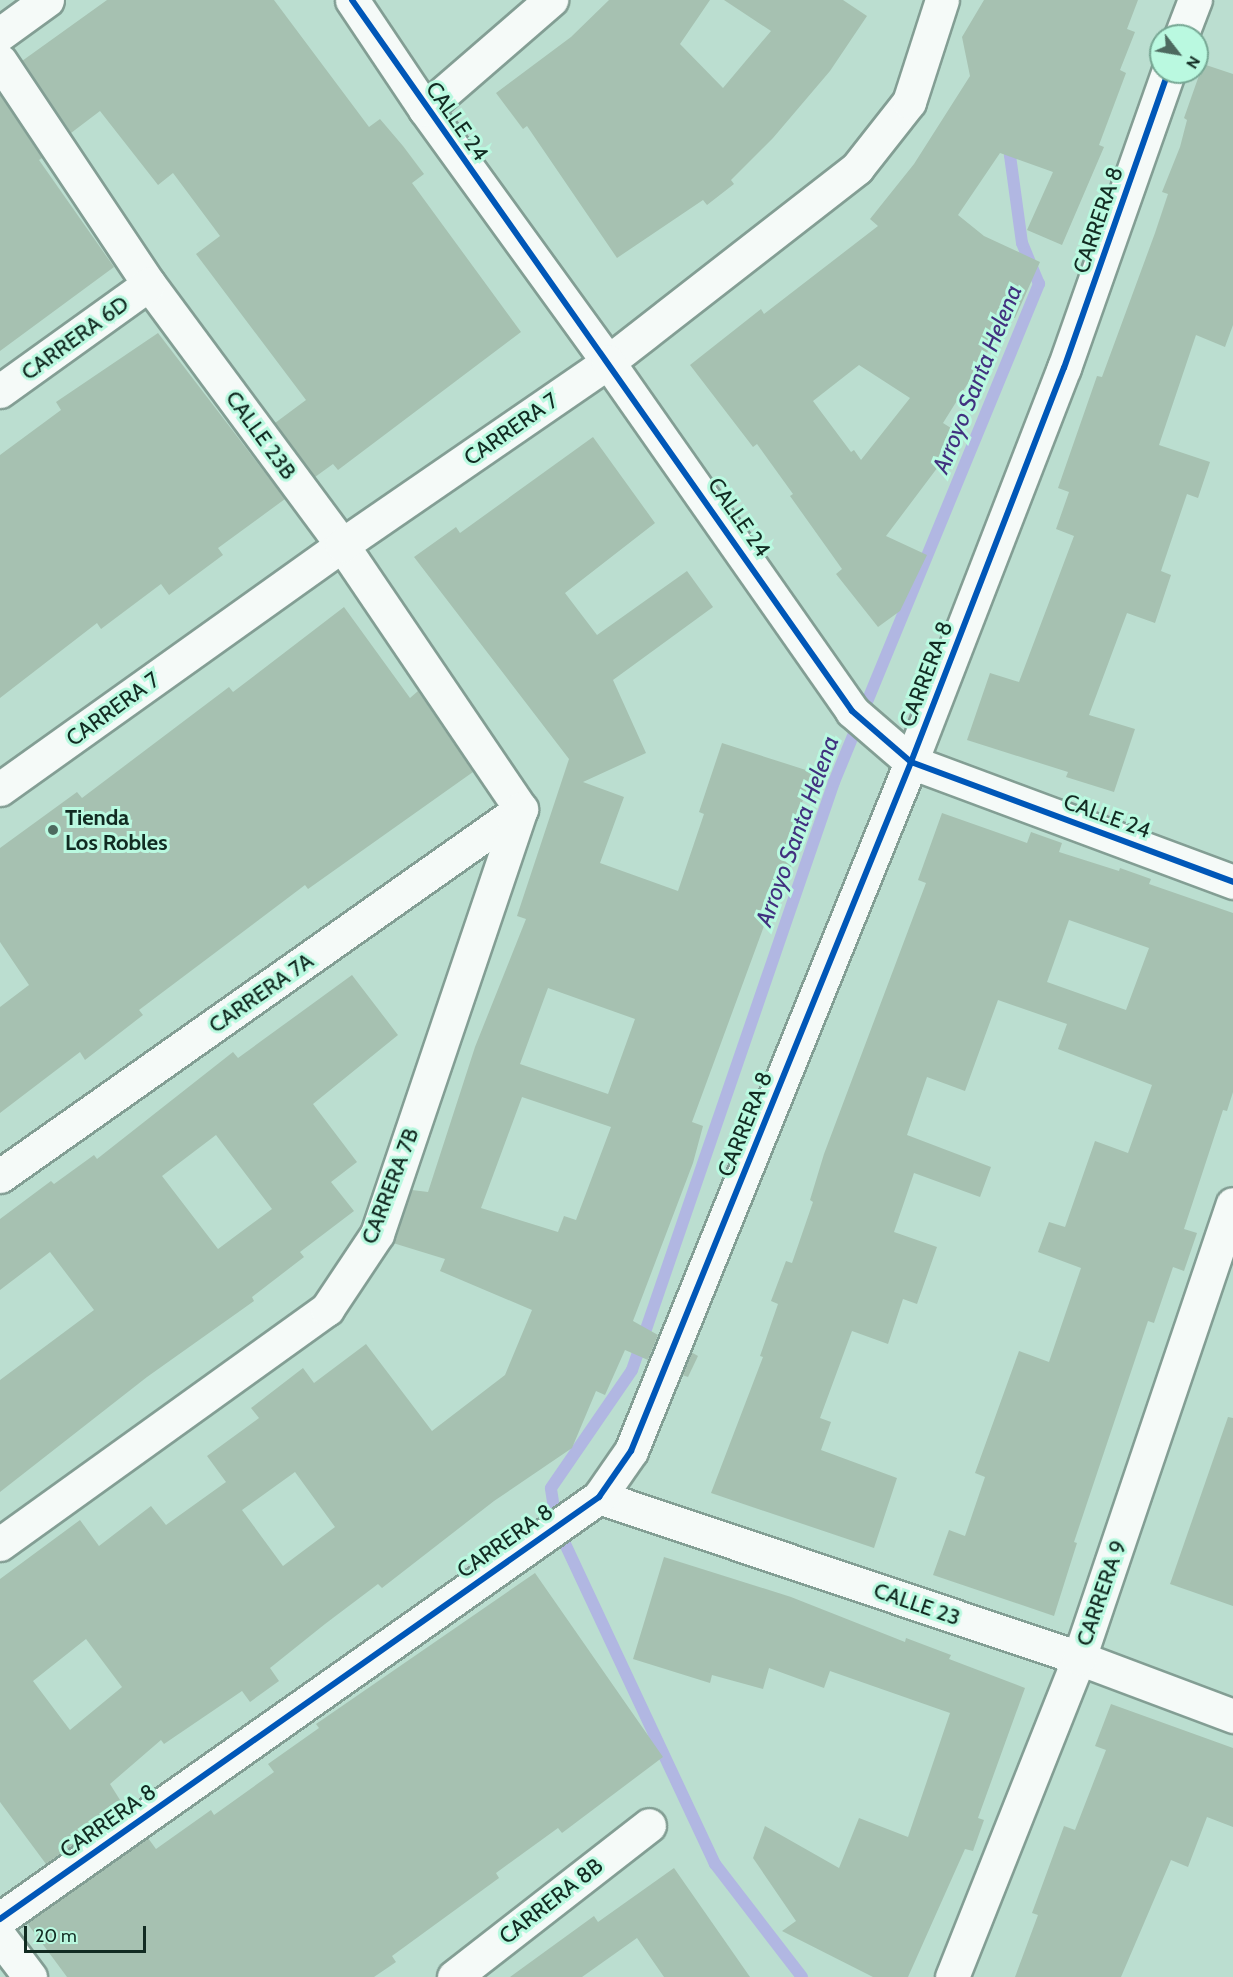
<!DOCTYPE html>
<style>
body{margin:0}
#map{position:relative;width:1233px;height:1977px;overflow:hidden;background:#bbded0;font-family:Cabin,sans-serif}
div>[style]{position:absolute}
.stream>*{height:12px;margin:-6px;padding:0 6px;transform-origin:6px;border-radius:6px;background:#b1b7e2}
.building>*{inset:0;background:#a6c1b1}
.roads{filter:drop-shadow(2px 0 #839e94) drop-shadow(-2px 0 #839e94) drop-shadow(0 2px #839e94) drop-shadow(0 -2px #839e94)}
.street>*{height:33px;margin:-16.5px;padding:0 16.5px;transform-origin:16.5px;border-radius:16.5px;background:#f5faf8}
.secondary>*{height:33px;margin:-16.5px;padding:0 16.5px;transform-origin:16.5px;border-radius:16.5px;background:#f5faf8}
.highway>*{height:33px;margin:-16.5px;padding:0 16.5px;transform-origin:16.5px;border-radius:16.5px;background:#f5faf8}
.cycleway>*{height:6px;margin:-3px;padding:0 3px;transform-origin:3px;border-radius:3px;background:#0057b8}
.dots>*{width:16px;height:16px;translate:-50% -50%;box-sizing:border-box;border:3px solid #baf9e0;border-radius:50%}
span{translate:-50% -50%;white-space:nowrap;text-align:center;line-height:1.15;-webkit-text-stroke:6px #baf9e0;paint-order:stroke}
.street-label{font-size:22px;color:#122b22}
.poi-label{font-size:22px;color:#122b22;font-weight:700}
.left{translate:0 -50%;text-align:left}
.water-label{font-size:24px;color:#41317f;font-style:italic}
.north{position:absolute;left:1149px;top:24px;width:60px;height:60px;box-sizing:border-box;background:#baf9e0;border:2px solid #77a794;border-radius:50%;rotate:121deg;font-size:16px;font-weight:700;line-height:24px;text-align:center;color:#122b22}
.north::after{content:'';display:block;margin:auto;width:21px;height:27px;background:#4d6a5f;clip-path:polygon(50% 0,100% 100%,50% 72%,0 100%)}
.scale{position:absolute;left:24px;top:1926px;width:122px;height:27px;box-sizing:border-box;border:3px solid #122b22;border-top:0;padding-left:8px;font-size:18px;line-height:21px;white-space:nowrap;color:#122b22;-webkit-text-stroke:4px #baf9e0;paint-order:stroke}
</style>
<div id="map">
<div class="stream">
<div style="left:802px;top:1977px;width:143px;rotate:-127.6deg"></div>
<div style="left:715px;top:1864px;width:372px;rotate:-115.1deg"></div>
<div style="left:557px;top:1527px;width:39px;rotate:-99deg"></div>
<div style="left:551px;top:1488px;width:143px;rotate:-55.5deg"></div>
<div style="left:632px;top:1370px;width:622px;rotate:-71.04deg"></div>
<div style="left:834px;top:782px;width:539px;rotate:-67.63deg"></div>
<div style="left:1039px;top:284px;width:44px;rotate:-112.5deg"></div>
<div style="left:1022px;top:243px;width:89px;rotate:-97.8deg"></div>
<div style="left:1010px;top:155px;width:15px;rotate:-74deg"></div>
</div>
<div class="building">
<div style="clip-path:polygon(107px 0,274px 0,369px 127px,380px 119px,403px 146px,424px 174px,412px 183px,521px 332px,338px 470px,333px 464px,315px 477px,275px 423px,306px 400px,196px 254px,220px 236px,173px 173px,158px 185px,100px 111px,71px 133px,22px 61px)"></div>
<div style="clip-path:polygon(609px 0,710px 0,680px 44px,723px 88px,771px 31px,724px 0,843px 0,867px 16px,830px 71px,773px 138px,731px 180px,734px 184px,707px 205px,703px 200px,617px 258px,527px 126px,523px 129px,496px 93px,571px 37px)"></div>
<div style="clip-path:polygon(evenodd,984px 0,1138px 0,1127px 29px,1135px 32px,1120px 70px,1126px 73px,1099px 145px,1104px 147px,1062px 245px,1027px 230px,1053px 172px,1000px 153px,958px 215px,984px 236px,1040px 262px,1015px 318px,1010px 316px,943px 423px,962px 435px,886px 536px,927px 555px,900px 611px,878px 627px,836px 574px,842px 569px,790px 496px,793px 494px,757px 444px,753px 447px,690px 365px,761px 309px,764px 314px,878px 226px,870px 219px,914px 164px,970px 76px,962px 37px,984px 0,859px 365px,910px 398px,861px 460px,854px 450px,851px 452px,813px 401px,859px 365px)"></div>
<div style="clip-path:polygon(1203px 64px,1233px 74px,1233px 325px,1225px 347px,1196px 335px,1159px 445px,1210px 462px,1198px 498px,1187px 494px,1161px 571px,1171px 575px,1155px 623px,1127px 613px,1089px 715px,1135px 729px,1114px 792px,1066px 777px,1068px 772px,967px 740px,990px 673px,1019px 682px,1074px 536px,1056px 529px,1069px 492px,1058px 488px,1097px 376px,1102px 377px,1155px 233px,1168px 194px,1162px 192px,1180px 147px,1187px 120px,1184px 118px)"></div>
<div style="clip-path:polygon(0 95px,42px 158px,39px 160px,114px 267px,0 351px)"></div>
<div style="clip-path:polygon(158px 333px,285px 499px,218px 548px,223px 555px,169px 595px,161px 584px,101px 629px,97px 623px,0 698px,0 455px,61px 410px,56px 402px)"></div>
<div style="clip-path:polygon(evenodd,593px 437px,655px 523px,565px 593px,597px 635px,687px 571px,713px 607px,613px 680px,646px 753px,583px 782px,624px 797px,600px 863px,678px 891px,704px 814px,699px 812px,722px 743px,812px 772px,786px 852px,795px 855px,774px 917px,768px 915px,692px 1122px,703px 1126px,693px 1163px,633px 1321px,658px 1335px,648px 1360px,625px 1350px,605px 1395px,596px 1391px,572px 1448px,494px 1501px,382px 1588px,378px 1584px,325px 1624px,270px 1668px,279px 1681px,250px 1702px,242px 1691px,164px 1744px,161px 1740px,110px 1784px,125px 1808px,46px 1864px,0 1802px,0 1579px,80px 1520px,99px 1546px,151px 1506px,166px 1525px,226px 1482px,207px 1456px,259px 1418px,251px 1408px,303px 1368px,314px 1383px,366px 1344px,432px 1431px,505px 1375px,532px 1310px,440px 1271px,445px 1259px,393px 1243px,412px 1190px,428px 1192px,475px 1047px,526px 919px,517px 916px,569px 759px,414px 557px,456px 527px,460px 533px,593px 437px,548px 988px,635px 1019px,608px 1094px,520px 1064px,548px 988px,593px 437px,522px 1097px,611px 1127px,576px 1220px,564px 1216px,558px 1232px,481px 1208px,522px 1097px,593px 437px,295px 1472px,335px 1527px,283px 1566px,242px 1510px,295px 1472px,593px 437px,86px 1639px,122px 1687px,70px 1730px,33px 1681px,86px 1639px)"></div>
<div style="clip-path:polygon(344px 607px,410px 698px,418px 691px,473px 772px,308px 889px,305px 885px,139px 1010px,143px 1015px,85px 1060px,80px 1052px,0 1113px,0 1007px,29px 985px,0 942px,0 848px,77px 792px,82px 798px,229px 687px,233px 692px)"></div>
<div style="clip-path:polygon(evenodd,942px 813px,1027px 843px,1031px 832px,1062px 843px,1059px 852px,1119px 871px,1120px 868px,1151px 879px,1149px 884px,1233px 913px,1233px 1092px,1227px 1111px,1223px 1110px,1184px 1229px,1197px 1233px,1184px 1271px,1173px 1267px,1154px 1323px,1148px 1321px,1074px 1542px,1077px 1543px,1054px 1616px,933px 1575px,949px 1530px,965px 1536px,985px 1477px,975px 1473px,1019px 1351px,1049px 1362px,1081px 1268px,1038px 1252px,1049px 1222px,1065px 1227px,1095px 1141px,1128px 1153px,1152px 1085px,1058px 1049px,1067px 1024px,998px 1000px,965px 1091px,927px 1077px,907px 1135px,991px 1167px,980px 1197px,914px 1173px,894px 1232px,937px 1247px,917px 1304px,903px 1299px,888px 1344px,852px 1331px,820px 1418px,831px 1422px,821px 1450px,897px 1478px,874px 1548px,711px 1493px,763px 1357px,760px 1356px,778px 1304px,771px 1301px,786px 1261px,792px 1263px,813px 1202px,810px 1200px,824px 1154px,926px 883px,918px 880px,942px 813px,1069px 920px,1149px 948px,1126px 1010px,1047px 982px,1069px 920px)"></div>
<div style="clip-path:polygon(evenodd,352px 975px,398px 1035px,313px 1104px,357px 1162px,331px 1182px,354px 1211px,300px 1252px,304px 1257px,252px 1297px,254px 1301px,147px 1377px,0 1492px,0 1380px,94px 1310px,50px 1252px,0 1290px,0 1219px,51px 1181px,54px 1184px,94px 1155px,97px 1159px,233px 1052px,238px 1058px,352px 975px,216px 1135px,272px 1209px,218px 1249px,162px 1176px,216px 1135px)"></div>
<div style="clip-path:polygon(691px 1352px,698px 1356px,688px 1377px,682px 1375px)"></div>
<div style="clip-path:polygon(1228px 1417px,1233px 1418px,1233px 1606px,1170px 1584px)"></div>
<div style="clip-path:polygon(664px 1557px,791px 1597px,905px 1642px,906px 1638px,951px 1655px,949px 1659px,1025px 1688px,978px 1818px,984px 1820px,973px 1851px,965px 1849px,908px 1977px,873px 1977px,782px 1931px,796px 1921px,753px 1858px,765px 1826px,839px 1868px,859px 1818px,908px 1837px,950px 1713px,830px 1671px,824px 1688px,769px 1668px,763px 1689px,712px 1675px,710px 1683px,633px 1659px)"></div>
<div style="clip-path:polygon(535px 1573px,663px 1757px,562px 1833px,558px 1828px,496px 1873px,499px 1878px,392px 1956px,396px 1962px,374px 1977px,67px 1977px,27px 1923px,148px 1838px,156px 1849px,211px 1810px,214px 1815px,274px 1772px,268px 1764px,319px 1728px,316px 1724px)"></div>
<div style="clip-path:polygon(1111px 1704px,1233px 1748px,1233px 1827px,1207px 1817px,1188px 1867px,1171px 1860px,1121px 1977px,1015px 1977px,1038px 1915px,1032px 1913px,1064px 1826px,1075px 1830px,1106px 1750px,1095px 1746px)"></div>
<div style="clip-path:polygon(674px 1868px,750px 1977px,664px 1977px,637px 1938px,582px 1977px,510px 1977px,594px 1916px,598px 1922px)"></div>
</div>
<div class="roads">
<div class="street">
<div style="left:352px;top:0;width:131px;rotate:56.2deg"></div>
<div style="left:425px;top:109px;width:312px;rotate:54.1deg"></div>
<div style="left:608px;top:362px;width:316px;rotate:-37.9deg"></div>
<div style="left:857px;top:168px;width:84px;rotate:-51.8deg"></div>
<div style="left:909px;top:102px;width:107px;rotate:-72.1deg"></div>
<div style="left:0;top:34px;width:58px;rotate:-35.9deg"></div>
<div style="left:1181px;top:36px;width:39px;rotate:-69deg"></div>
<div style="left:0;top:61px;width:268px;rotate:56.3deg"></div>
<div style="left:149px;top:284px;width:325px;rotate:53.5deg"></div>
<div style="left:342px;top:545px;width:319px;rotate:55.9deg"></div>
<div style="left:425px;top:109px;width:167px;rotate:-40.9deg"></div>
<div style="left:0;top:391px;width:183px;rotate:-35.7deg"></div>
<div style="left:0;top:1176px;width:637px;rotate:-35.16deg"></div>
<div style="left:599px;top:1497px;width:506px;rotate:18.54deg"></div>
<div style="left:1079px;top:1658px;width:165px;rotate:20.6deg"></div>
<div style="left:0;top:1544px;width:403px;rotate:-35.7deg"></div>
<div style="left:327px;top:1309px;width:90px;rotate:-56.3deg"></div>
<div style="left:377px;top:1234px;width:449px;rotate:-71.3deg"></div>
<div style="left:0;top:1919px;width:733px;rotate:-35.16deg"></div>
<div style="left:599px;top:1497px;width:56px;rotate:-55.2deg"></div>
<div style="left:631px;top:1451px;width:744px;rotate:-67.88deg"></div>
<div style="left:911px;top:762px;width:423px;rotate:-68.8deg"></div>
<div style="left:1064px;top:368px;width:314px;rotate:-70.6deg"></div>
<div style="left:454px;top:1977px;width:247px;rotate:-37.9deg"></div>
<div style="left:952px;top:1977px;width:343px;rotate:-68.3deg"></div>
<div style="left:1079px;top:1658px;width:479px;rotate:-71.3deg"></div>
</div>
<div class="secondary">
<div style="left:0;top:789px;width:420px;rotate:-35.5deg"></div>
<div style="left:342px;top:545px;width:323px;rotate:-34.5deg"></div>
<div style="left:608px;top:362px;width:426px;rotate:55deg"></div>
<div style="left:852px;top:711px;width:78px;rotate:40.8deg"></div>
<div style="left:911px;top:762px;width:344px;rotate:20.4deg"></div>
</div>
<div class="highway">
<div style="left:0;top:1937px;width:50px;rotate:53.1deg"></div>
</div>
</div>
<div class="cycleway">
<div style="left:352px;top:0;width:869px;rotate:54.88deg"></div>
<div style="left:852px;top:711px;width:78px;rotate:40.8deg"></div>
<div style="left:911px;top:762px;width:344px;rotate:20.4deg"></div>
<div style="left:0;top:1919px;width:733px;rotate:-35.16deg"></div>
<div style="left:599px;top:1497px;width:56px;rotate:-55.2deg"></div>
<div style="left:631px;top:1451px;width:744px;rotate:-67.88deg"></div>
<div style="left:911px;top:762px;width:423px;rotate:-68.8deg"></div>
<div style="left:1064px;top:368px;width:314px;rotate:-70.6deg"></div>
</div>
<div class="dots">
<div style="left:53px;top:830px;background:#4d6a5f"></div>
</div>
<div class="street-label">
<span style="left:457px;top:121px;rotate:55deg">CALLE 24</span>
<span style="left:1098px;top:220px;rotate:-71deg">CARRERA 8</span>
<span style="left:75px;top:338px;rotate:-36deg">CARRERA 6D</span>
<span style="left:511px;top:429px;rotate:-35deg">CARRERA 7</span>
<span style="left:261px;top:435px;rotate:54deg">CALLE 23B</span>
<span style="left:739px;top:517px;rotate:55deg">CALLE 24</span>
<span style="left:926px;top:674px;rotate:-69deg">CARRERA 8</span>
<span style="left:113px;top:709px;rotate:-36deg">CARRERA 7</span>
<span style="left:1107px;top:816px;rotate:20deg">CALLE 24</span>
<span style="left:261px;top:993px;rotate:-35deg">CARRERA 7A</span>
<span style="left:745px;top:1124px;rotate:-68deg">CARRERA 8</span>
<span style="left:390px;top:1186px;rotate:-69deg">CARRERA 7B</span>
<span style="left:505px;top:1541px;rotate:-35deg">CARRERA 8</span>
<span style="left:1101px;top:1593px;rotate:-71deg">CARRERA 9</span>
<span style="left:917px;top:1604px;rotate:19deg">CALLE 23</span>
<span style="left:108px;top:1821px;rotate:-35deg">CARRERA 8</span>
<span style="left:551px;top:1901px;rotate:-38deg">CARRERA 8B</span>
</div>
<div class="poi-label">
<span class="left" style="left:65px;top:830px">Tienda<br>Los Robles</span>
</div>
<div class="water-label">
<span style="left:977px;top:379px;rotate:-68deg">Arroyo Santa Helena</span>
<span style="left:797px;top:831px;rotate:-70deg">Arroyo Santa Helena</span>
</div>
<div class="north">N</div>
<div class="scale">20 m</div>
</div>
